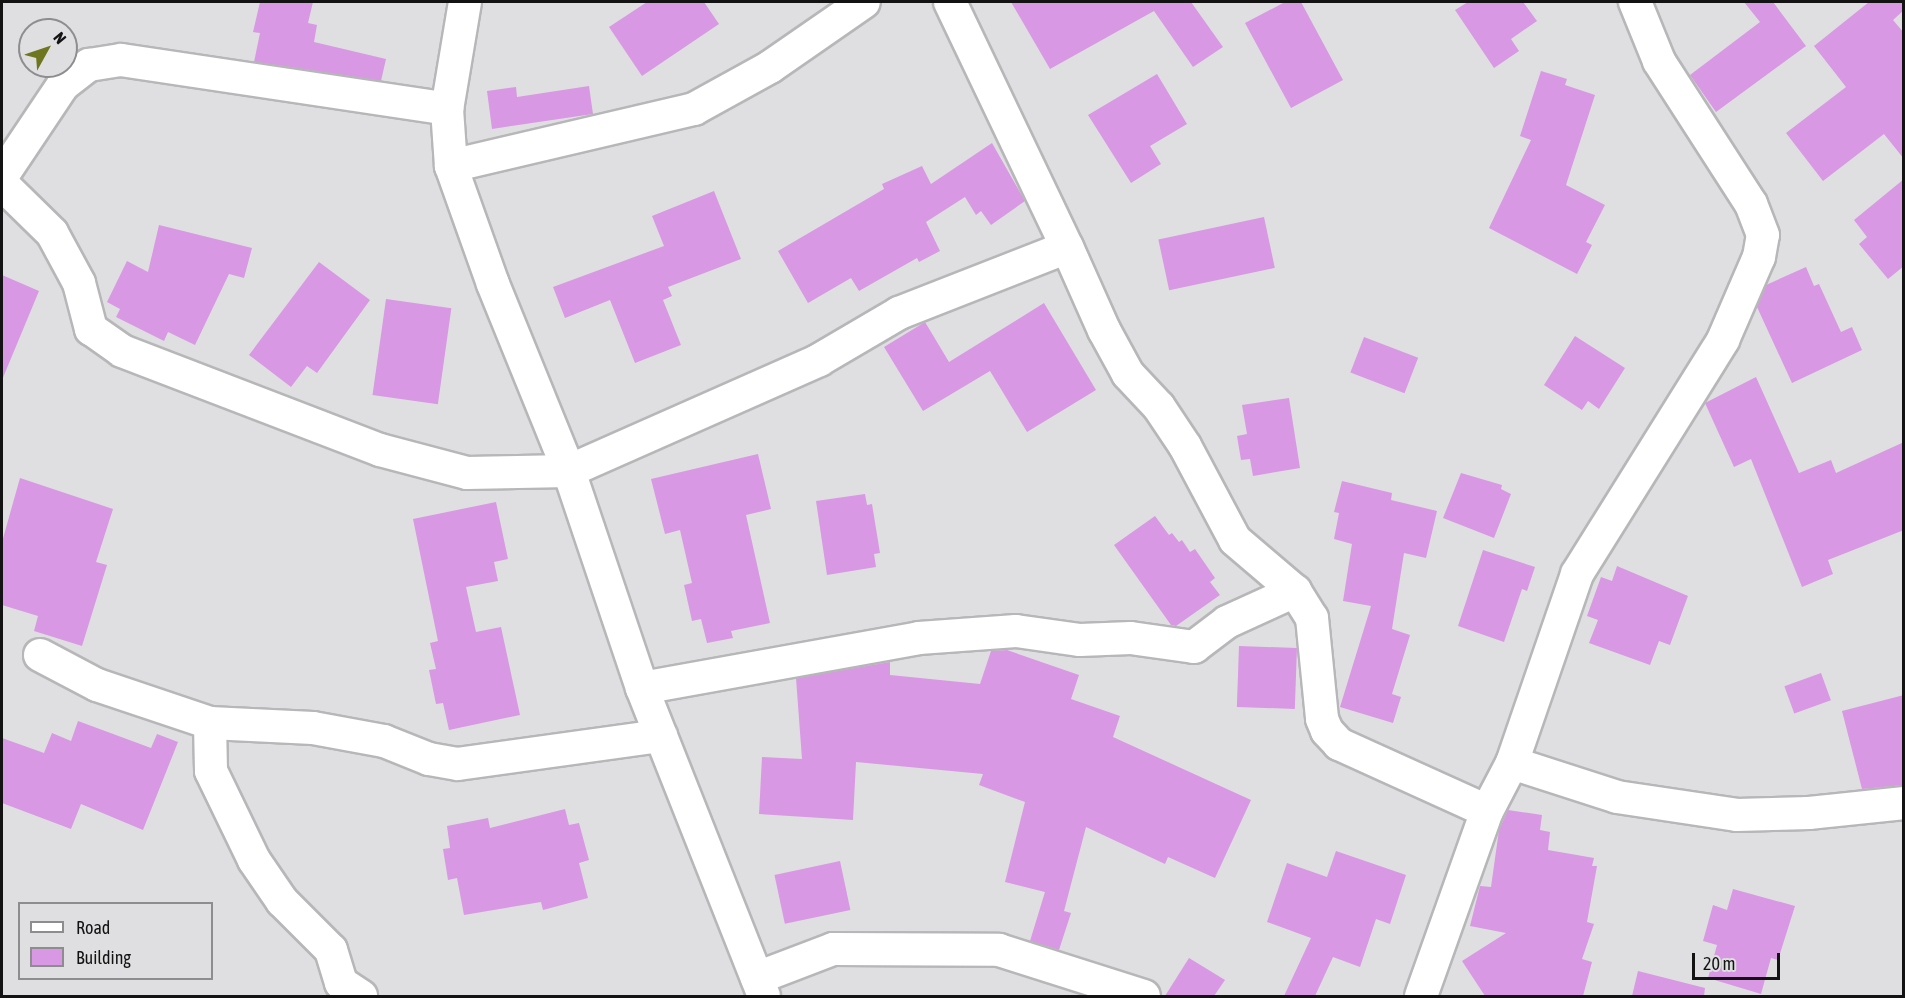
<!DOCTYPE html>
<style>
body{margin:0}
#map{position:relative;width:1905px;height:998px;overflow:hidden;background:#dfdfe1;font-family:"Asap Condensed",sans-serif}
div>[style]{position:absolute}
.building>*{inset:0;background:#d898e3;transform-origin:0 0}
.roads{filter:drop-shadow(2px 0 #b7b7b9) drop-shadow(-2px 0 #b7b7b9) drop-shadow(0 2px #b7b7b9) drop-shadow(0 -2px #b7b7b9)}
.minor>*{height:32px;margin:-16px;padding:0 16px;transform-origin:16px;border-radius:16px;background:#fff}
span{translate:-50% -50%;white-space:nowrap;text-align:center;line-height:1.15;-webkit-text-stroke:6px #dfdfe1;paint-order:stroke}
.frame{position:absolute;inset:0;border:3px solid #131314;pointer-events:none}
.legend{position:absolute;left:18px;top:902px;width:195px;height:78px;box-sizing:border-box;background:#dfdfe1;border:2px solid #8d8d8f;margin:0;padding:8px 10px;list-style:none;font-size:18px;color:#131314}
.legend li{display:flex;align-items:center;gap:12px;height:30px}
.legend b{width:30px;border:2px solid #8d8d8f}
.north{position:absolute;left:18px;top:18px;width:60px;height:60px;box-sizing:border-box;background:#dfdfe1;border:2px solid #8d8d8f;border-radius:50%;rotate:50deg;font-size:16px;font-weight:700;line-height:24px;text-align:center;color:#131314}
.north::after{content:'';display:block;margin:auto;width:21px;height:27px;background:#6e7620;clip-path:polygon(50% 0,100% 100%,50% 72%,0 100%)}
.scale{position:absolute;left:1692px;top:953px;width:88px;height:27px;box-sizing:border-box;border:3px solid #131314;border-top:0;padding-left:8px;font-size:18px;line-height:21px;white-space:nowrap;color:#131314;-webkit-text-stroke:4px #dfdfe1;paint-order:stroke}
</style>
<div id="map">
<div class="building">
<div style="clip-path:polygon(260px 2px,313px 2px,308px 23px,317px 25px,314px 42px,386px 59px,381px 81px,254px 62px,260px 33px,253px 32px)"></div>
<div style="clip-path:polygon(647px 2px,704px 2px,719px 24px,642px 76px,609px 27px)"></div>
<div style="clip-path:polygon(1011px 2px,1191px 2px,1223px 47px,1193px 67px,1154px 11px,1050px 69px)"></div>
<div style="clip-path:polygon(1285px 2px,1301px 2px,1343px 80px,1291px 108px,1245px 23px)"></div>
<div style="clip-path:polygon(1468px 2px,1523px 2px,1537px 21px,1511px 39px,1519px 51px,1494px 68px,1455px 10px)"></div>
<div style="clip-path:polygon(1744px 2px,1773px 2px,1806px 46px,1716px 112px,1690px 75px,1760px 22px)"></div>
<div style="clip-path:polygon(1869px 2px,1904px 2px,1904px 10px,1893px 20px,1904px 33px,1904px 159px,1884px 134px,1823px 181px,1786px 133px,1846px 87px,1814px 46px)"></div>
<div style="clip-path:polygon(1541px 71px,1567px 79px,1565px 85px,1595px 95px,1566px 185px,1605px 205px,1586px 242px,1592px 245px,1577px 274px,1489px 228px,1531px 140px,1520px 136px)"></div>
<div style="clip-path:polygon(1157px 74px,1187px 124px,1150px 146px,1161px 164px,1131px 183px,1088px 115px)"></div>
<div style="clip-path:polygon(589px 86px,593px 114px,492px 129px,487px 91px,516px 87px,517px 97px)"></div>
<div style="clip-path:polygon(992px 143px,1025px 201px,991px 225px,981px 211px,976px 215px,965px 197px,926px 222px,940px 251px,919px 262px,917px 258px,859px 291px,851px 278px,808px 303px,778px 251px,884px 189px,882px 184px,922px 166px,931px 184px)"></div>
<div style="clip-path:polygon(1904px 179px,1904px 266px,1888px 279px,1859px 244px,1867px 237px,1854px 220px)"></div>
<div style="clip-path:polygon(714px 191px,741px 259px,668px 287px,672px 296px,663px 300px,681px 345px,635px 363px,610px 300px,565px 318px,553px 287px,664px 246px,652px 216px)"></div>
<div style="left:1264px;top:217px;width:52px;height:108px;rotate:78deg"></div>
<div style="clip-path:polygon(159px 225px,252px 248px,244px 278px,229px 274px,195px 345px,168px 332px,164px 341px,116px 317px,120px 309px,107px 302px,127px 261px,148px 272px)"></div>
<div style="clip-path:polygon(319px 262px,370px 300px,317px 373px,307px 366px,291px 387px,249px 355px)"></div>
<div style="clip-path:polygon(1806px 267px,1814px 286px,1819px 284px,1841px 332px,1852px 327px,1862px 350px,1792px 383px,1757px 307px,1766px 285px)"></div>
<div style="clip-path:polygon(2px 275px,39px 291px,2px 380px)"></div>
<div style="left:386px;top:299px;width:66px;height:97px;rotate:8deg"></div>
<div style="clip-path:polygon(1044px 303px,1096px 390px,1027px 432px,990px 371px,923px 411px,884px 347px,925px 322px,949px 362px)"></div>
<div style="clip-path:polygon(1575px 336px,1625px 368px,1599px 409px,1588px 401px,1582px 410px,1544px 385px)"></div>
<div style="left:1364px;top:337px;width:58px;height:38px;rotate:21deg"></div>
<div style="clip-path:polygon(1756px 377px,1799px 473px,1831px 460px,1836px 473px,1904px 442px,1904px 530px,1828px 560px,1833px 574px,1802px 587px,1751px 459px,1734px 467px,1705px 403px)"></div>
<div style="clip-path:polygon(1289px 398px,1300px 468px,1253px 476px,1250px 459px,1241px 460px,1237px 436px,1247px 434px,1242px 405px)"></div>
<div style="clip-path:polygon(758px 454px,771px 509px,746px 515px,770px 623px,731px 631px,733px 638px,707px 643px,701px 619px,692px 621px,684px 585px,692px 583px,680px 530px,665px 534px,651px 479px)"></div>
<div style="clip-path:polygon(1461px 473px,1502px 485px,1501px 489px,1511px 494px,1494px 538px,1443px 518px)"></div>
<div style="clip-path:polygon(20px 478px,113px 509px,96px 562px,107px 565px,82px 646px,34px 631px,38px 616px,2px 605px,2px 542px)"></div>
<div style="clip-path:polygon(1342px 481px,1392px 493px,1391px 500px,1437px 511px,1426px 558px,1404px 553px,1392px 629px,1410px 635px,1392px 694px,1401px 697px,1393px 723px,1340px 707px,1371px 606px,1343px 601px,1352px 544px,1334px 539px,1339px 513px,1334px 512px)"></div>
<div style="clip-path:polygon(865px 494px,867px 505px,872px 504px,880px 553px,874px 554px,876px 567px,827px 575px,816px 501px)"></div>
<div style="clip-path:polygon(496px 502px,508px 559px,494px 562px,498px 581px,466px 587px,476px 632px,501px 627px,520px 715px,449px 730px,443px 703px,436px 704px,429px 670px,436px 669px,430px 643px,438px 641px,413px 519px)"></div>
<div style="clip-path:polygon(1155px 516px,1169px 535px,1172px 533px,1179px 542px,1182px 540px,1190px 552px,1195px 549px,1215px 578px,1210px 582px,1220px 595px,1176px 626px,1171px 625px,1114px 545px)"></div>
<div style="clip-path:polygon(1483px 550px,1535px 567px,1527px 591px,1522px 589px,1504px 642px,1458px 626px)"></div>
<div style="clip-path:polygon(1617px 566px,1688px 596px,1670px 645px,1659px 641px,1650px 665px,1589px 643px,1598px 620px,1587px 616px,1601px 577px,1612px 581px)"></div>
<div style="left:1239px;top:646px;width:58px;height:61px;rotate:2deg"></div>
<div style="clip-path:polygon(1007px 650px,1079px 675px,1071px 699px,1120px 716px,1113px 737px,1251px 800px,1215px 878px,1168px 857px,1165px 864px,1086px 827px,1064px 911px,1071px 913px,1059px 950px,1030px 941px,1045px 892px,1005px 882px,1025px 802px,979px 785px,983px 774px,856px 762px,853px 820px,759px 814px,762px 757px,802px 759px,796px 678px,890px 662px,890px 675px,980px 684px,991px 651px)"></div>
<div style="left:1821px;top:673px;width:29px;height:39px;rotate:70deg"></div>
<div style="clip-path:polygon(1904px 695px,1904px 785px,1862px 789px,1842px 711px)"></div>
<div style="clip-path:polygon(78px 721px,151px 748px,157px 734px,178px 742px,143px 830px,81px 804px,71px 829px,2px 803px,2px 738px,44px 753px,52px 733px,71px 741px)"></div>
<div style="clip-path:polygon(565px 809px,569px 825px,579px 823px,589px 860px,579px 863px,588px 898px,543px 910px,541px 902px,464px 915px,457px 878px,448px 880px,443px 849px,450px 848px,447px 826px,488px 818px,490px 828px)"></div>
<div style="clip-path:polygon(1508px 810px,1542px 815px,1540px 830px,1550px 832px,1548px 850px,1594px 858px,1592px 866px,1597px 866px,1587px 922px,1594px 924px,1582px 959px,1592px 962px,1583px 996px,1485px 996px,1462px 961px,1506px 933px,1470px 926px,1480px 886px,1491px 887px,1499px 830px)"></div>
<div style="clip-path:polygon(1336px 851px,1406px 875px,1390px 924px,1376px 919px,1360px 967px,1333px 957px,1315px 996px,1284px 996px,1311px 938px,1267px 922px,1287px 863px,1327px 877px)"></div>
<div style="left:840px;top:861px;width:50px;height:67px;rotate:78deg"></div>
<div style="clip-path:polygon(1733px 889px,1795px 906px,1778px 960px,1771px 958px,1761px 994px,1708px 978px,1717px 945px,1703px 941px,1713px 905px,1727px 910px)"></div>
<div style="clip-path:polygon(1189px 958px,1225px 980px,1214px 996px,1165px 996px)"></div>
<div style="clip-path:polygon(1638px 971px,1705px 988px,1704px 996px,1632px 996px)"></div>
</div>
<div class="roads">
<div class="minor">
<div style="left:465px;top:2px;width:109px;rotate:99.5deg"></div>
<div style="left:447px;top:109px;width:57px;rotate:86deg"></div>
<div style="left:451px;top:166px;width:125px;rotate:70.4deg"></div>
<div style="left:493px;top:284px;width:202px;rotate:67.9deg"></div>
<div style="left:569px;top:471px;width:229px;rotate:71.4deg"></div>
<div style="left:642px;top:688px;width:331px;rotate:68.4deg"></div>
<div style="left:950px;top:2px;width:272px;rotate:64.5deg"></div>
<div style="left:451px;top:166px;width:250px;rotate:-13.2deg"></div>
<div style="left:694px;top:109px;width:87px;rotate:-28.9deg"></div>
<div style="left:770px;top:67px;width:114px;rotate:-34.7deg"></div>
<div style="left:2px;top:176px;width:110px;rotate:-56.2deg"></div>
<div style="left:63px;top:85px;width:33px;rotate:-38deg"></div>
<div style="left:89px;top:65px;width:32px;rotate:-9deg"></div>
<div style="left:121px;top:60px;width:330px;rotate:8.5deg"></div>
<div style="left:2px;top:184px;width:70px;rotate:44.4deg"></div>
<div style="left:52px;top:233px;width:57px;rotate:61.6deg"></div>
<div style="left:79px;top:283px;width:48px;rotate:75.4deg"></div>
<div style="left:91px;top:329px;width:38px;rotate:35deg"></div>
<div style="left:122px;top:351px;width:276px;rotate:21deg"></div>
<div style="left:380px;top:450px;width:90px;rotate:14.8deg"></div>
<div style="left:467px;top:473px;width:102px;rotate:-1.1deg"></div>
<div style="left:569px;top:471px;width:274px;rotate:-23.9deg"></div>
<div style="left:819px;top:360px;width:93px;rotate:-30.4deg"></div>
<div style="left:899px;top:313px;width:180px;rotate:-21.4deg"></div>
<div style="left:1067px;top:247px;width:91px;rotate:66deg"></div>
<div style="left:1104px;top:330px;width:50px;rotate:61.4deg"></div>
<div style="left:1128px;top:374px;width:45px;rotate:46.8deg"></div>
<div style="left:1159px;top:407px;width:47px;rotate:56.3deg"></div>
<div style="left:1185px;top:446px;width:106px;rotate:62deg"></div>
<div style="left:1235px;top:540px;width:79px;rotate:40.4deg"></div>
<div style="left:1295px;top:591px;width:32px;rotate:58deg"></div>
<div style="left:1312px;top:618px;width:101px;rotate:84.3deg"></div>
<div style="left:1322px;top:719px;width:13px;rotate:67deg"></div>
<div style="left:1327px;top:731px;width:18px;rotate:47deg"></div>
<div style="left:1339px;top:744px;width:162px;rotate:24.4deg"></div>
<div style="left:40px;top:655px;width:64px;rotate:27.8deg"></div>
<div style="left:97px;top:685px;width:119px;rotate:18.6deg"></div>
<div style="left:210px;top:723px;width:103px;rotate:2.8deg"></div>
<div style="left:313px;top:728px;width:72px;rotate:10.4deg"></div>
<div style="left:384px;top:741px;width:48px;rotate:21.8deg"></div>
<div style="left:429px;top:759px;width:29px;rotate:10deg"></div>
<div style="left:458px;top:764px;width:205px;rotate:-7.9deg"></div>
<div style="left:642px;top:688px;width:281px;rotate:-10.2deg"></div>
<div style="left:919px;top:638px;width:97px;rotate:-4.1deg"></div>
<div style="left:1016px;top:631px;width:65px;rotate:8deg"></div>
<div style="left:1080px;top:640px;width:51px;rotate:-2.2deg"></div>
<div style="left:1131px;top:638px;width:64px;rotate:8.1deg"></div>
<div style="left:1194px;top:647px;width:41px;rotate:-37.1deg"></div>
<div style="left:1227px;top:622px;width:75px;rotate:-24.5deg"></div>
<div style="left:210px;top:723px;width:48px;rotate:88.8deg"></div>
<div style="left:211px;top:771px;width:99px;rotate:64.2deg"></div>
<div style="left:254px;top:860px;width:50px;rotate:55.7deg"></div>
<div style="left:282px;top:901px;width:69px;rotate:45deg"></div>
<div style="left:331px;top:950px;width:34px;rotate:73deg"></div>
<div style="left:341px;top:983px;width:24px;rotate:33deg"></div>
<div style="left:1512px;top:763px;width:110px;rotate:17.9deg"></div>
<div style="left:1617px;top:797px;width:121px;rotate:8.5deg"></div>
<div style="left:1737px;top:815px;width:72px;rotate:-1.6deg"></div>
<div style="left:1809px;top:813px;width:96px;rotate:-6deg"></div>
<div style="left:757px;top:978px;width:81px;rotate:-20.9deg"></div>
<div style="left:833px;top:949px;width:166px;rotate:0.3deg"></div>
<div style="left:999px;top:950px;width:152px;rotate:17.6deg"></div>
<div style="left:1421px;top:996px;width:196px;rotate:-70.4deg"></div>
<div style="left:1487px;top:811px;width:54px;rotate:-62.5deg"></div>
<div style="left:1512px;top:763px;width:200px;rotate:-71deg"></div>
<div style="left:1577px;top:574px;width:276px;rotate:-58deg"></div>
<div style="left:1723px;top:340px;width:90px;rotate:-66.6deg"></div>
<div style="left:1759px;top:257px;width:22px;rotate:-80deg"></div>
<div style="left:1763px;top:235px;width:33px;rotate:-111deg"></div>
<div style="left:1751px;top:204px;width:170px;rotate:-122.8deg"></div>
<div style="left:1659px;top:61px;width:64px;rotate:-112.1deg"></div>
</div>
</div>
<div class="frame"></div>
<ul class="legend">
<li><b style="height:8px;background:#fff"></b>Road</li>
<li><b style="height:16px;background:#d898e3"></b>Building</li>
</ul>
<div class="north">N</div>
<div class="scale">20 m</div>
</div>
